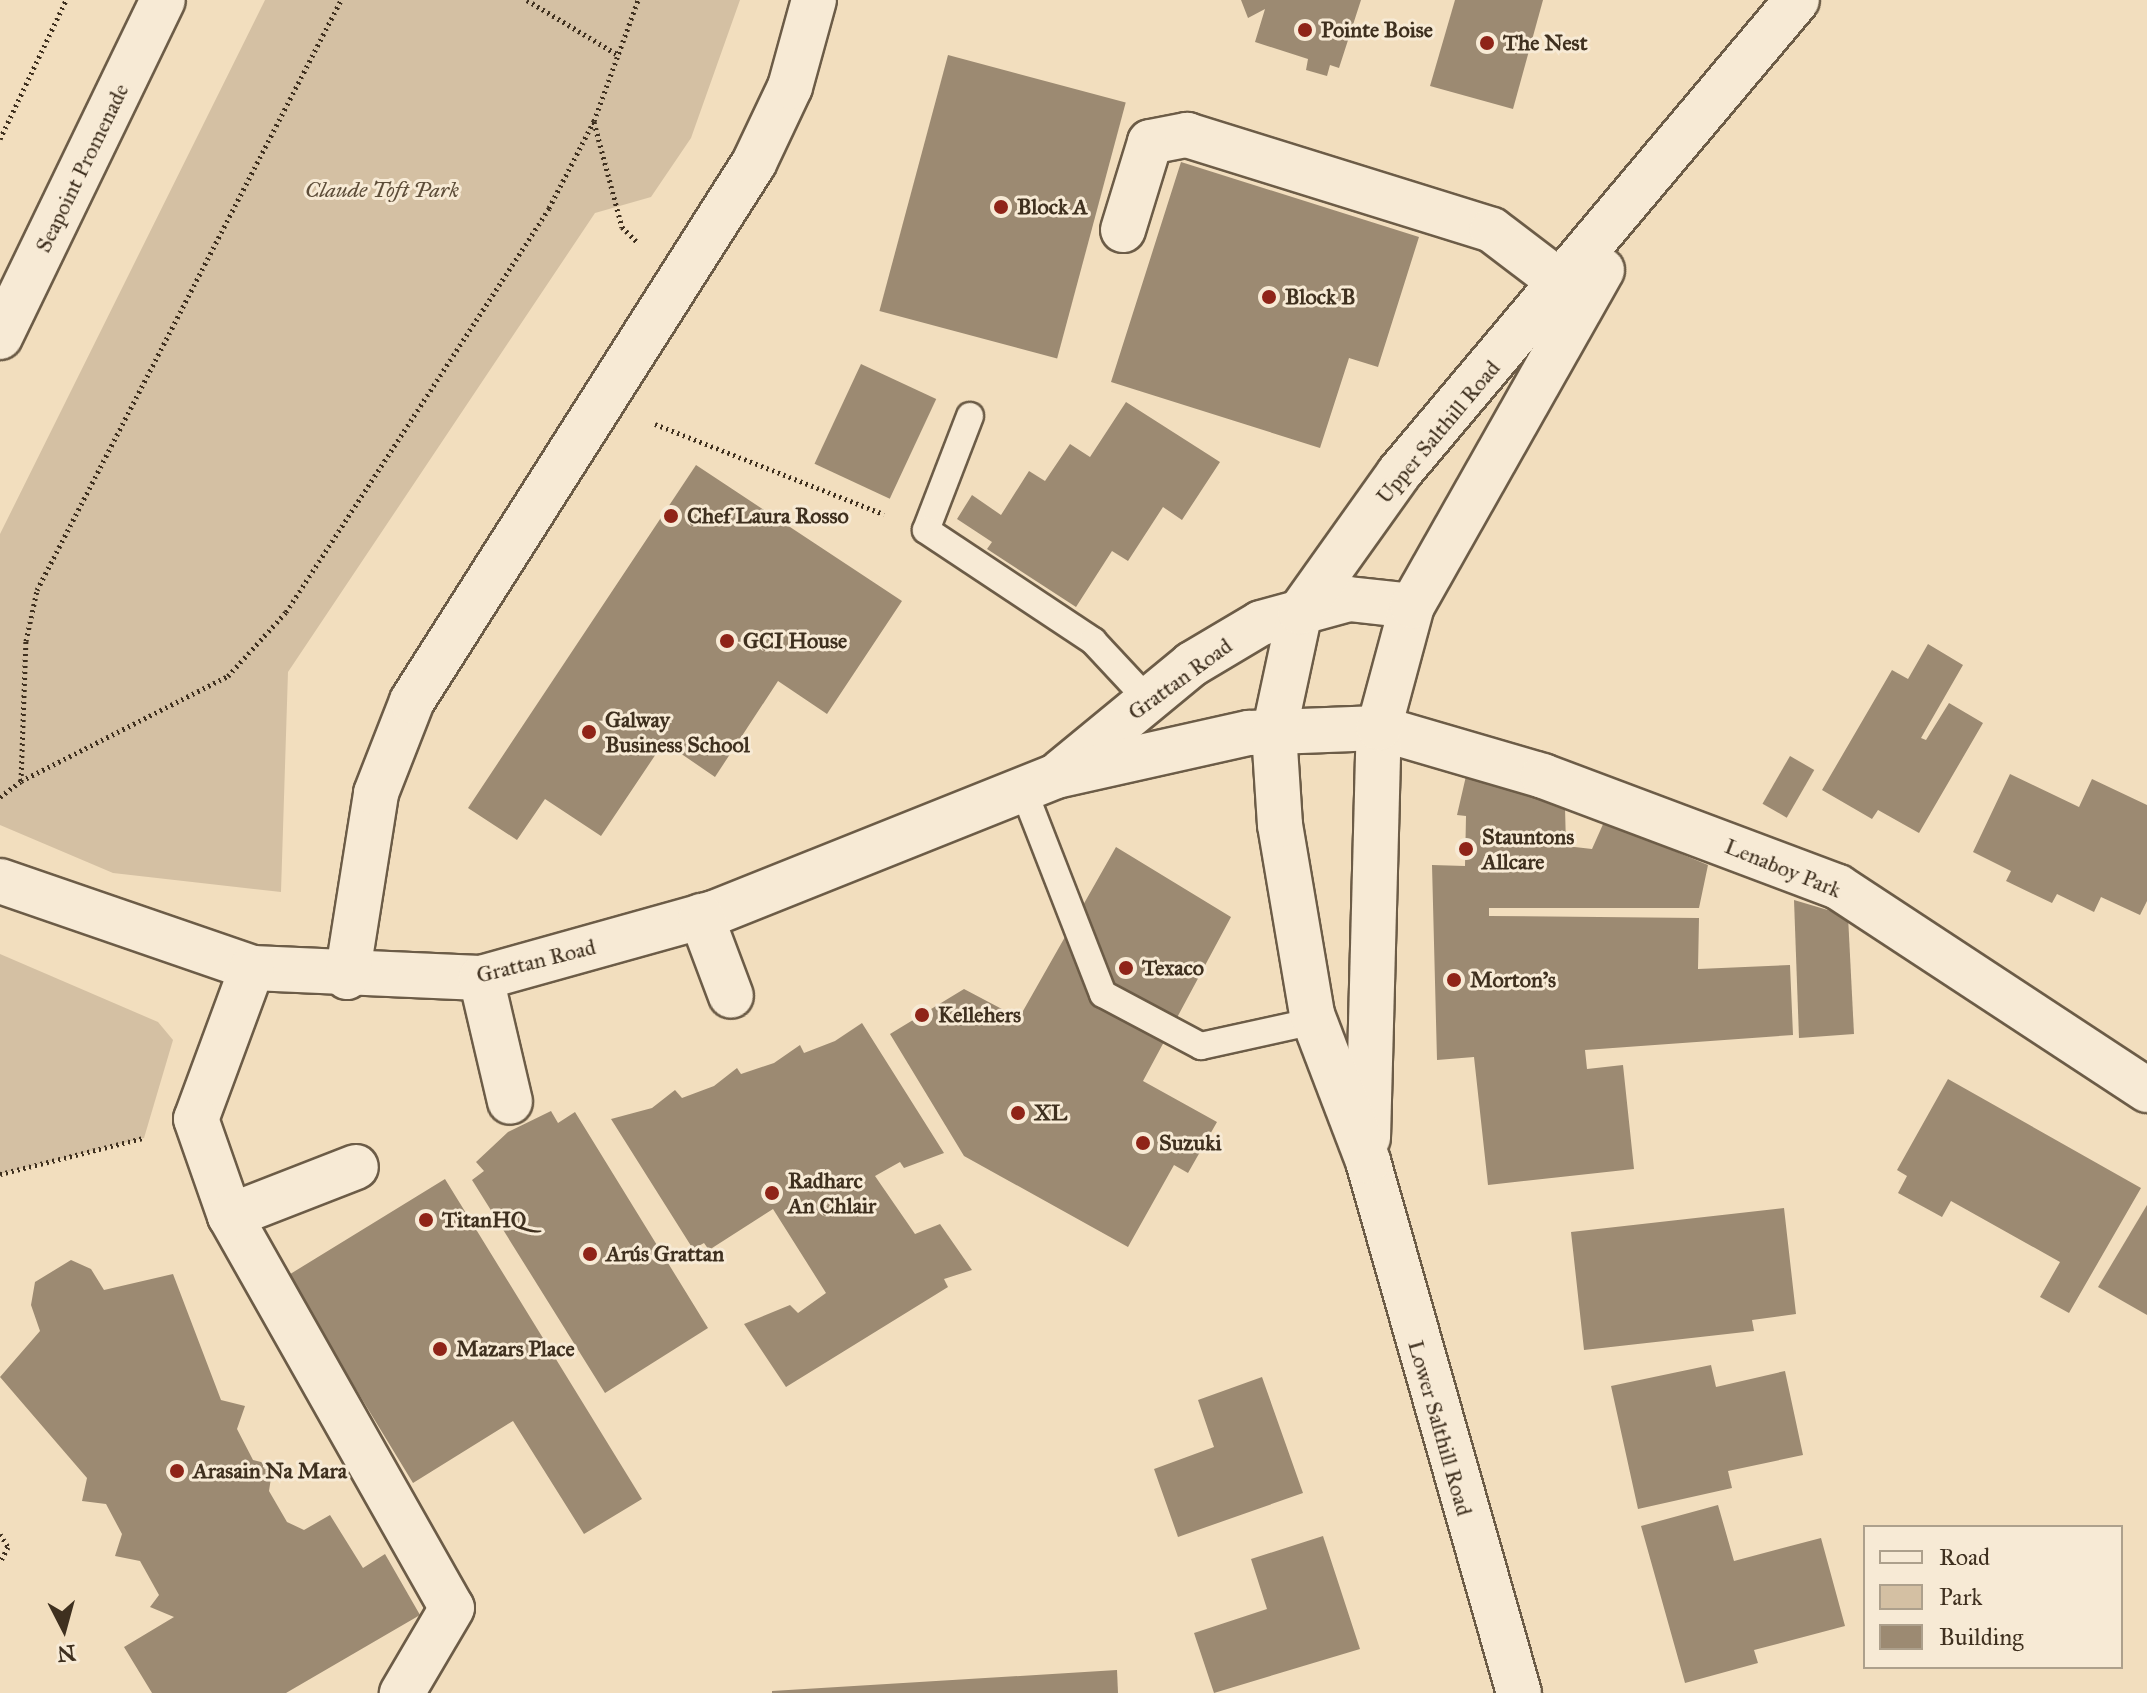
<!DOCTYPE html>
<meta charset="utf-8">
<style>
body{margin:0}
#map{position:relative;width:2147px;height:1693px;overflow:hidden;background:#f2debe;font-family:"IM FELL Great Primer",serif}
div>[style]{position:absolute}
.green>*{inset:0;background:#d4c0a3}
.building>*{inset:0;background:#9c8a72;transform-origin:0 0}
.path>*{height:5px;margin-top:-2.5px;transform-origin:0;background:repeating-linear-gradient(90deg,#3f301f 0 2px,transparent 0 6px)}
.roads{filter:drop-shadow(2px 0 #6c5c47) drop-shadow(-2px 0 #6c5c47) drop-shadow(0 2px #6c5c47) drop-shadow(0 -2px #6c5c47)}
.service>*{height:26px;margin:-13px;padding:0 13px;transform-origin:13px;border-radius:13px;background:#f7ead5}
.minor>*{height:44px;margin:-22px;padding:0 22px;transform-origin:22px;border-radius:22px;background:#f7ead5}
.secondary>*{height:44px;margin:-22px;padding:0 22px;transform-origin:22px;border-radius:22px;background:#f7ead5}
.dots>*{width:22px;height:22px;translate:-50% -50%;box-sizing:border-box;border:4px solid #f7ead5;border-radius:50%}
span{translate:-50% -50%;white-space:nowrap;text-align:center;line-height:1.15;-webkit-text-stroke:6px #f7ead5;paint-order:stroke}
.poi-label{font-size:22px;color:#3f301f;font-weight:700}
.left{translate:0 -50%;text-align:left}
.street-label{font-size:22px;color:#3f301f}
.park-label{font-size:22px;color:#5d4d39;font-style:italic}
.legend{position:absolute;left:1863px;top:1525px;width:260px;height:144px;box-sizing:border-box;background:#f7ead5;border:2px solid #ada08c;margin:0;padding:10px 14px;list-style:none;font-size:24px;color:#3f301f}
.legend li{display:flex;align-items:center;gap:16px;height:40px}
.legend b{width:40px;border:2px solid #ada08c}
.north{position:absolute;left:24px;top:1589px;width:80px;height:80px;-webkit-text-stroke:6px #f7ead5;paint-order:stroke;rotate:174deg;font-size:22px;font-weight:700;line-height:32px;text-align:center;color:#3f301f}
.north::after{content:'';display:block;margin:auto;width:28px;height:36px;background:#3f301f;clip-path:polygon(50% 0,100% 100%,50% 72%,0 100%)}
</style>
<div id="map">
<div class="green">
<div style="clip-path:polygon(265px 0,740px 0,691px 138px,651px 197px,595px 213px,288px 672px,281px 892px,113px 873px,0 825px,0 534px)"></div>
<div style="clip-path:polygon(0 954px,158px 1022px,173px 1040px,144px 1138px,0 1174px)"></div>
</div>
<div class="building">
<div style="clip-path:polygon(1241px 0,1361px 0,1339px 68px,1330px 65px,1327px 76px,1306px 70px,1308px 59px,1255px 42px,1265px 9px,1248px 18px)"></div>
<div style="clip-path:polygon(1455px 0,1543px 0,1513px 109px,1430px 86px)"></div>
<div style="left:948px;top:55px;width:184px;height:265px;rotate:15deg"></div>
<div style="clip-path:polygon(1181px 162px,1419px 237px,1378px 367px,1349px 358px,1320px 448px,1111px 382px)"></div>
<div style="left:861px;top:364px;width:83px;height:110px;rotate:25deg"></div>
<div style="clip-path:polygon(1126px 402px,1220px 462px,1182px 520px,1163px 507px,1128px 561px,1112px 551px,1076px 607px,987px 549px,992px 542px,957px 519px,972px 495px,1001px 515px,1029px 471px,1045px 481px,1070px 444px,1090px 457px)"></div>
<div style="clip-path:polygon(696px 465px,902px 601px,827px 714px,778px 681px,715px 777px,664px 742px,601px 836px,545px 799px,517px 840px,468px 808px)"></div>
<div style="clip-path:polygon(1928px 644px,1963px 665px,1921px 738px,1926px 740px,1949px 703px,1983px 723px,1919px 833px,1878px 810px,1872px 819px,1822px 790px,1892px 670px,1908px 679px)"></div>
<div style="left:1790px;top:756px;width:28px;height:55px;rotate:30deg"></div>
<div style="clip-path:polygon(2010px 774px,2079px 807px,2092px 779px,2147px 805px,2147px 901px,2140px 915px,2101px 897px,2094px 912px,2057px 894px,2052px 903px,2006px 881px,2011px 871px,1973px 852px)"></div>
<div style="clip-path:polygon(1466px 776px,1565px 807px,1566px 846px,1592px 849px,1604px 822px,1708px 865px,1699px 908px,1489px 908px,1489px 916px,1699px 918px,1698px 969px,1790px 965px,1793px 1035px,1585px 1050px,1587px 1069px,1623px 1065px,1634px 1169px,1488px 1185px,1474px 1057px,1437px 1060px,1432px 865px,1465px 866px,1466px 816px,1457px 815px)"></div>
<div style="clip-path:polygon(1116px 847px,1231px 917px,1143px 1081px,1217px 1122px,1188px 1173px,1174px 1165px,1128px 1247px,964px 1156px,890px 1034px,964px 989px,1019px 1018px)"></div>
<div style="clip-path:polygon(1794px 900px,1848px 916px,1854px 1034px,1799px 1038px)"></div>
<div style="clip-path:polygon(862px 1023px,944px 1153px,904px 1168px,900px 1162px,875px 1176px,915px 1234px,940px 1224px,972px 1270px,944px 1279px,948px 1287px,786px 1387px,744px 1324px,790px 1305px,798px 1313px,826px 1293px,773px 1209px,709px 1250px,704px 1243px,693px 1249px,611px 1119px,652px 1108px,675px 1090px,682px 1098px,714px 1086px,737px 1068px,741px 1074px,774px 1063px,800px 1045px,804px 1053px,835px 1041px)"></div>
<div style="clip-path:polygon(1948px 1079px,2141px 1188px,2069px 1313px,2040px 1297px,2060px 1262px,1951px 1201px,1942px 1217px,1898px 1193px,1907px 1176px,1897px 1170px)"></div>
<div style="clip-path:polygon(551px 1111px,558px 1123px,575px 1112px,708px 1328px,605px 1393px,472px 1180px,484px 1171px,476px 1162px,508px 1132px)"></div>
<div style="clip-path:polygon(445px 1179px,642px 1499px,584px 1534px,513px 1421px,413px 1483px,287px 1276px)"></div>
<div style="clip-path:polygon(2147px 1205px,2147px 1315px,2098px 1287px)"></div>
<div style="clip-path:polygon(1784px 1208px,1796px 1314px,1752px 1320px,1754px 1331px,1584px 1350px,1571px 1232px)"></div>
<div style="clip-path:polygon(71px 1260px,91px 1269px,104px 1290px,173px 1274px,221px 1400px,245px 1406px,237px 1429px,253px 1460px,273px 1465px,269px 1491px,287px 1522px,304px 1530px,330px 1515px,363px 1568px,385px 1554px,420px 1615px,286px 1693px,152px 1693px,124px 1647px,174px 1617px,150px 1607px,159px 1595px,140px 1561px,115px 1556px,122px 1534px,106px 1504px,82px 1501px,87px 1478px,0 1377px,40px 1331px,31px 1305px,35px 1282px)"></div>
<div style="clip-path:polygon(1711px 1365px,1716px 1387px,1785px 1371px,1803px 1455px,1728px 1471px,1732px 1488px,1638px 1509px,1611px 1386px)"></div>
<div style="clip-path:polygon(1262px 1377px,1303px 1493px,1178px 1537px,1154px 1469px,1214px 1447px,1198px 1400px)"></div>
<div style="clip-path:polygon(1718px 1505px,1734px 1561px,1821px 1538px,1845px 1626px,1754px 1650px,1758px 1663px,1685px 1683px,1641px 1526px)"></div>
<div style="clip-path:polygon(1323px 1536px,1360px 1649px,1214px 1693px,1194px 1633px,1267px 1609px,1251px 1559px)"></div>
<div style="clip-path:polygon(1117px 1670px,1118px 1693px,772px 1693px,772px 1691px)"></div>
</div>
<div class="path">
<div style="left:527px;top:0;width:106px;rotate:31.1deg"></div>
<div style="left:594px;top:122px;width:109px;rotate:75.1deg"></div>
<div style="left:622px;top:227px;width:21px;rotate:45deg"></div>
<div style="left:0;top:139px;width:154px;rotate:-64.6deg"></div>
<div style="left:655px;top:424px;width:246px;rotate:21.5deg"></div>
<div style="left:21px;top:781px;width:232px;rotate:-26.9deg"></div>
<div style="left:228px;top:676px;width:86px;rotate:-47.8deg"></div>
<div style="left:286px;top:612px;width:482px;rotate:-56.9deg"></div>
<div style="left:549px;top:208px;width:98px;rotate:-62.7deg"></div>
<div style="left:594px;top:121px;width:129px;rotate:-70deg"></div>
<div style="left:0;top:797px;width:26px;rotate:-37deg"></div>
<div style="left:21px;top:781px;width:140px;rotate:-88deg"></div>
<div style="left:26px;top:641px;width:52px;rotate:-77.8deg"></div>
<div style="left:37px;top:590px;width:664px;rotate:-62.74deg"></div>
<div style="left:0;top:1174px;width:147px;rotate:-14.1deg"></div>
<div style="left:0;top:1534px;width:15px;rotate:58deg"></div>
<div style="left:8px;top:1547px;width:17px;rotate:118deg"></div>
</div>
<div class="roads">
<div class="service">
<div style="left:970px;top:416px;width:122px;rotate:111.1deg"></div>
<div style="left:926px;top:530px;width:201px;rotate:33.6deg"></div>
<div style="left:1093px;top:641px;width:81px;rotate:47deg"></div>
<div style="left:1023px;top:789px;width:220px;rotate:68.7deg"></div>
<div style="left:1103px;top:994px;width:111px;rotate:28deg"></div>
<div style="left:1201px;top:1046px;width:117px;rotate:-12.4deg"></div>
</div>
<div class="minor">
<div style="left:1123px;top:230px;width:92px;rotate:-72.9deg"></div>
<div style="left:1150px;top:142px;width:38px;rotate:-11deg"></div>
<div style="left:1187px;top:135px;width:319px;rotate:17.3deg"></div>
<div style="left:1492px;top:230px;width:89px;rotate:37.3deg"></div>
<div style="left:1061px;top:772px;width:170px;rotate:-39.5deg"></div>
<div style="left:1192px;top:664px;width:80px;rotate:-30.7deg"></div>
<div style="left:1261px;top:623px;width:91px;rotate:-15.3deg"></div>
<div style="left:1349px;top:599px;width:63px;rotate:6.3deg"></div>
<div style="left:0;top:881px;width:267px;rotate:19deg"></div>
<div style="left:252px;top:968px;width:229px;rotate:2.5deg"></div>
<div style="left:481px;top:978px;width:242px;rotate:-15.6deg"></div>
<div style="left:714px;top:913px;width:368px;rotate:-21.8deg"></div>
<div style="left:1056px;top:776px;width:198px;rotate:-12.6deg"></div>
<div style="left:1249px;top:733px;width:130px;rotate:-2.2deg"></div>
<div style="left:1379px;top:728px;width:171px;rotate:16.3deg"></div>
<div style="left:1543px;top:776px;width:315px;rotate:20.6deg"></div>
<div style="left:1838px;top:887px;width:370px;rotate:33.3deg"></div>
<div style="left:701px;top:916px;width:85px;rotate:69.4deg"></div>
<div style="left:252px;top:968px;width:161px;rotate:110.3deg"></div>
<div style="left:196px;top:1119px;width:103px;rotate:70.7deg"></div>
<div style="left:230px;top:1216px;width:450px;rotate:60.5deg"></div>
<div style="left:452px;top:1608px;width:99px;rotate:120.5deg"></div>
<div style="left:347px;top:977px;width:186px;rotate:-81deg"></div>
<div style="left:376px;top:793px;width:99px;rotate:-68.6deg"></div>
<div style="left:412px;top:701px;width:638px;rotate:-57.56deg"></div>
<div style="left:754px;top:163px;width:84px;rotate:-64.7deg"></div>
<div style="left:790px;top:87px;width:90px;rotate:-74.6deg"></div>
<div style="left:481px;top:978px;width:127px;rotate:76.8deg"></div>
<div style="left:230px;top:1216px;width:135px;rotate:-21.3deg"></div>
</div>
<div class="secondary">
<div style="left:0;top:337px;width:374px;rotate:-64.2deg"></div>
<div style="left:1368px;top:1138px;width:410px;rotate:-88.5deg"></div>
<div style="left:1379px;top:728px;width:126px;rotate:-74.9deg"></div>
<div style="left:1412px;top:606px;width:386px;rotate:-60.5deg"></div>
<div style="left:1519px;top:1693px;width:553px;rotate:-105.85deg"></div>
<div style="left:1368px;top:1161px;width:157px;rotate:-110.9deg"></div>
<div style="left:1312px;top:1014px;width:192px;rotate:-99.6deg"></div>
<div style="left:1280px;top:825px;width:92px;rotate:-93.7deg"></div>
<div style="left:1274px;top:733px;width:124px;rotate:-77.9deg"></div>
<div style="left:1300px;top:612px;width:171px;rotate:-54.5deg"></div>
<div style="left:1399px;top:473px;width:618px;rotate:-49.92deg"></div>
</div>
</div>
<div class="dots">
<div style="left:1305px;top:30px;background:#8f2418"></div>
<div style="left:1487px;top:43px;background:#8f2418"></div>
<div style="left:1001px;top:207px;background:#8f2418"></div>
<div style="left:1269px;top:297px;background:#8f2418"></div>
<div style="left:671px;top:516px;background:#8f2418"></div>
<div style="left:727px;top:641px;background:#8f2418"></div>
<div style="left:589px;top:732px;background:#8f2418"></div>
<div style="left:1466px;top:849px;background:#8f2418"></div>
<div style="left:1126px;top:968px;background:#8f2418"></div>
<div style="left:1454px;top:980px;background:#8f2418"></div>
<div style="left:922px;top:1015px;background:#8f2418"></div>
<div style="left:1018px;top:1113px;background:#8f2418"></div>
<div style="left:1143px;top:1143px;background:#8f2418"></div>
<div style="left:772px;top:1193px;background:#8f2418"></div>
<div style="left:426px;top:1220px;background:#8f2418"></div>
<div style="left:590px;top:1254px;background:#8f2418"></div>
<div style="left:440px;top:1349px;background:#8f2418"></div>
<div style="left:177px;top:1471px;background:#8f2418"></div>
</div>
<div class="poi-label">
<span class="left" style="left:1321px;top:30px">Pointe Boise</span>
<span class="left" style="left:1503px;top:43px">The Nest</span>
<span class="left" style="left:1017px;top:207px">Block A</span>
<span class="left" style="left:1285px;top:297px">Block B</span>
<span class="left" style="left:687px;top:516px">Chef Laura Rosso</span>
<span class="left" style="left:743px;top:641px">GCI House</span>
<span class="left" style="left:605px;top:732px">Galway<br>Business School</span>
<span class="left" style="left:1482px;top:849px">Stauntons<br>Allcare</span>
<span class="left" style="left:1142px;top:968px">Texaco</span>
<span class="left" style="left:1470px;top:980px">Morton's</span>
<span class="left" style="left:938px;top:1015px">Kellehers</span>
<span class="left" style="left:1034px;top:1113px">XL</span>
<span class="left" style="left:1159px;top:1143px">Suzuki</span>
<span class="left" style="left:788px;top:1193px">Radharc<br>An Chlair</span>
<span class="left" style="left:442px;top:1220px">TitanHQ</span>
<span class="left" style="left:606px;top:1254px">Arús Grattan</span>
<span class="left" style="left:456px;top:1349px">Mazars Place</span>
<span class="left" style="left:193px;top:1471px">Arasain Na Mara</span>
</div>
<div class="street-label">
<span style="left:82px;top:168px;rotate:-64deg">Seapoint Promenade</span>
<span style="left:1438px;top:432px;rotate:-50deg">Upper Salthill Road</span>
<span style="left:1180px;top:679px;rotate:-36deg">Grattan Road</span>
<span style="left:1783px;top:868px;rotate:22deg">Lenaboy Park</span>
<span style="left:536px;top:961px;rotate:-14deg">Grattan Road</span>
<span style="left:1440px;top:1428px;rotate:74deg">Lower Salthill Road</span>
</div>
<div class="park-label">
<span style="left:382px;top:190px">Claude Toft Park</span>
</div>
<ul class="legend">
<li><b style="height:10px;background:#f7ead5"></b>Road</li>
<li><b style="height:22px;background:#d4c0a3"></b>Park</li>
<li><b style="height:22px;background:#9c8a72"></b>Building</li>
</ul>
<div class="north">N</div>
</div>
